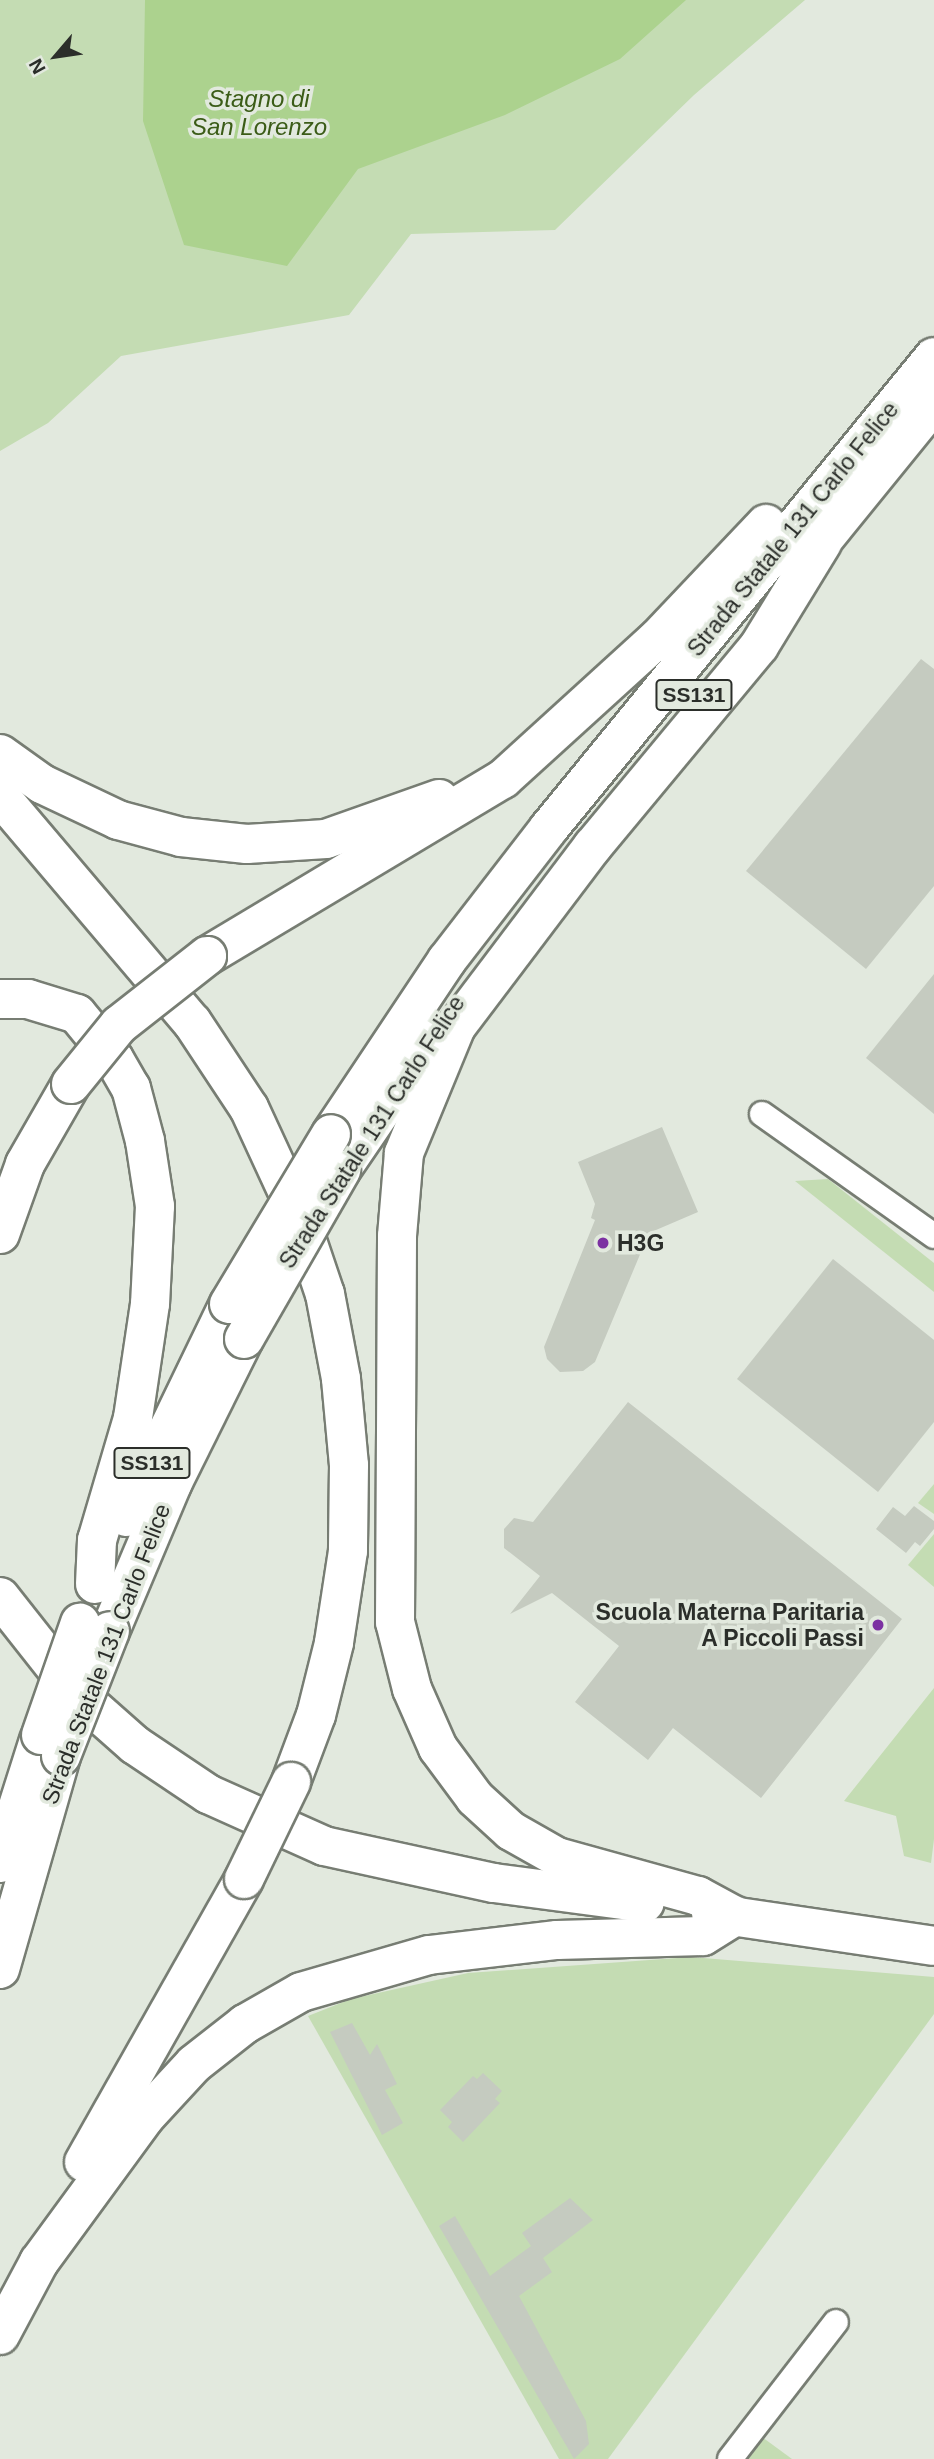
<!DOCTYPE html>
<style>
body{margin:0}
#map{position:relative;width:934px;height:2459px;overflow:hidden;background:#e2e9de;font-family:Arial,sans-serif}
div>[style]{position:absolute}
.green>*{inset:0;background:#c4dcb3}
.water>*{inset:0;background:#acd28e}
.building>*{inset:0;background:#c5cbc0}
.roads{filter:drop-shadow(2px 0 #777d73) drop-shadow(-2px 0 #777d73) drop-shadow(0 2px #777d73) drop-shadow(0 -2px #777d73)}
.minor>*{height:24px;margin:-12px;padding:0 12px;transform-origin:12px;border-radius:12px;background:#fff}
.trunk>*{height:38px;margin:-19px;padding:0 19px;transform-origin:19px;border-radius:19px;background:#fff}
.bridges{filter:drop-shadow(2px 0 #777d73) drop-shadow(-2px 0 #777d73) drop-shadow(0 2px #777d73) drop-shadow(0 -2px #777d73)}
.trunk-bridge>*{height:38px;margin:-19px;padding:0 19px;transform-origin:19px;border-radius:19px;background:#fff}
.dots>*{width:19px;height:19px;translate:-50% -50%;box-sizing:border-box;border:4px solid #e2e9de;border-radius:50%}
span{translate:-50% -50%;white-space:nowrap;text-align:center;line-height:1.15;-webkit-text-stroke:7px #e2e9de;paint-order:stroke}
.shield-label span{padding:2px 5px;background:#e2e9de;border:2px solid;border-radius:5px;-webkit-text-stroke-width:0}
.shield-label{font-size:21px;color:#2b2e2a;font-weight:700}
.street-label{font-size:23px;color:#2b2e2a}
.poi-label{font-size:23px;color:#2b2e2a;font-weight:700}
.left{translate:0 -50%;text-align:left}
.right{translate:-100% -50%;text-align:right}
.water-label{font-size:24px;color:#3b5c17;font-style:italic}
.north{position:absolute;left:21px;top:21px;width:70px;height:70px;-webkit-text-stroke:5px #e2e9de;paint-order:stroke;rotate:241deg;font-size:19px;font-weight:700;line-height:28px;text-align:center;color:#2b2e2a}
.north::after{content:'';display:block;margin:auto;width:24px;height:32px;background:#2b2e2a;clip-path:polygon(50% 0,100% 100%,50% 72%,0 100%)}
</style>
<div id="map">
<div class="green">
<div style="clip-path:polygon(0 0,805px 0,694px 95px,555px 230px,411px 234px,349px 315px,121px 356px,48px 423px,0 451px)"></div>
<div style="clip-path:polygon(828px 1179px,934px 1263px,934px 1292px,795px 1181px)"></div>
<div style="clip-path:polygon(934px 1484px,934px 1514px,918px 1503px)"></div>
<div style="clip-path:polygon(934px 1534px,934px 1587px,908px 1565px)"></div>
<div style="clip-path:polygon(934px 1688px,934px 1839px,931px 1863px,904px 1856px,896px 1816px,844px 1801px)"></div>
<div style="clip-path:polygon(691px 1957px,934px 1977px,934px 2014px,608px 2459px,559px 2459px,308px 2016px,351px 1999px,468px 1973px)"></div>
<div style="clip-path:polygon(762px 2437px,792px 2459px,744px 2459px)"></div>
</div>
<div class="water">
<div style="clip-path:polygon(145px 0,686px 0,620px 59px,505px 115px,358px 169px,287px 266px,184px 245px,143px 121px)"></div>
</div>
<div class="building">
<div style="clip-path:polygon(921px 659px,934px 669px,934px 886px,866px 969px,746px 871px)"></div>
<div style="clip-path:polygon(934px 974px,934px 1114px,866px 1058px)"></div>
<div style="clip-path:polygon(662px 1127px,698px 1212px,649px 1233px,595px 1362px,583px 1371px,560px 1372px,547px 1359px,544px 1347px,595px 1220px,591px 1218px,595px 1204px,578px 1162px)"></div>
<div style="clip-path:polygon(833px 1259px,934px 1340px,934px 1422px,878px 1492px,737px 1379px)"></div>
<div style="clip-path:polygon(628px 1402px,902px 1619px,761px 1798px,673px 1728px,648px 1760px,575px 1702px,619px 1646px,552px 1593px,510px 1614px,540px 1576px,504px 1548px,504px 1529px,514px 1518px,533px 1522px)"></div>
<div style="clip-path:polygon(914px 1506px,934px 1521px,934px 1529px,920px 1546px,915px 1542px,906px 1553px,876px 1529px,893px 1507px,905px 1516px)"></div>
<div style="clip-path:polygon(352px 2023px,370px 2055px,377px 2044px,397px 2084px,385px 2090px,403px 2123px,382px 2135px,330px 2032px)"></div>
<div style="clip-path:polygon(483px 2073px,502px 2091px,495px 2099px,500px 2103px,463px 2142px,448px 2127px,452px 2122px,440px 2110px,473px 2076px,477px 2079px)"></div>
<div style="clip-path:polygon(570px 2198px,593px 2220px,543px 2258px,552px 2272px,519px 2296px,586px 2421px,589px 2444px,574px 2459px,439px 2226px,455px 2216px,490px 2276px,531px 2246px,522px 2233px)"></div>
</div>
<div class="roads">
<div class="minor">
<div style="left:762px;top:1114px;width:211px;rotate:35.3deg"></div>
<div style="left:730px;top:2459px;width:173px;rotate:-52.3deg"></div>
</div>
<div class="trunk">
<div style="left:805px;top:562px;width:205px;rotate:-50.9deg"></div>
<div style="left:0;top:754px;width:52px;rotate:35.5deg"></div>
<div style="left:42px;top:784px;width:84px;rotate:25.3deg"></div>
<div style="left:118px;top:820px;width:65px;rotate:15.1deg"></div>
<div style="left:181px;top:837px;width:66px;rotate:6.1deg"></div>
<div style="left:247px;top:844px;width:79px;rotate:-3.6deg"></div>
<div style="left:326px;top:839px;width:120px;rotate:-19.5deg"></div>
<div style="left:0;top:796px;width:297px;rotate:49.7deg"></div>
<div style="left:192px;top:1022px;width:103px;rotate:56.5deg"></div>
<div style="left:249px;top:1108px;width:117px;rotate:65.2deg"></div>
<div style="left:298px;top:1214px;width:84px;rotate:71.4deg"></div>
<div style="left:325px;top:1294px;width:86px;rotate:79.3deg"></div>
<div style="left:341px;top:1379px;width:86px;rotate:84.7deg"></div>
<div style="left:349px;top:1465px;width:86px;rotate:90.7deg"></div>
<div style="left:348px;top:1551px;width:93px;rotate:98.7deg"></div>
<div style="left:334px;top:1643px;width:74px;rotate:104deg"></div>
<div style="left:316px;top:1715px;width:72px;rotate:110.5deg"></div>
<div style="left:207px;top:956px;width:345px;rotate:-30.9deg"></div>
<div style="left:503px;top:779px;width:207px;rotate:-42.3deg"></div>
<div style="left:656px;top:640px;width:160px;rotate:-46.5deg"></div>
<div style="left:0;top:999px;width:28px"></div>
<div style="left:28px;top:999px;width:51px;rotate:17deg"></div>
<div style="left:77px;top:1014px;width:58px;rotate:50.6deg"></div>
<div style="left:114px;top:1059px;width:34px;rotate:60deg"></div>
<div style="left:131px;top:1088px;width:55px;rotate:75.2deg"></div>
<div style="left:145px;top:1141px;width:66px;rotate:81.3deg"></div>
<div style="left:155px;top:1206px;width:98px;rotate:92.9deg"></div>
<div style="left:150px;top:1304px;width:115px;rotate:98.5deg"></div>
<div style="left:133px;top:1418px;width:127px;rotate:106.4deg"></div>
<div style="left:97px;top:1540px;width:44px;rotate:92.6deg"></div>
<div style="left:331px;top:1134px;width:209px;rotate:-56.3deg"></div>
<div style="left:447px;top:960px;width:167px;rotate:-52.3deg"></div>
<div style="left:549px;top:828px;width:608px;rotate:-50.74deg"></div>
<div style="left:341px;top:1170px;width:160px;rotate:-55.7deg"></div>
<div style="left:0;top:1234px;width:74px;rotate:-70.3deg"></div>
<div style="left:25px;top:1164px;width:92px;rotate:-60.1deg"></div>
<div style="left:126px;top:1517px;width:237px;rotate:-64.2deg"></div>
<div style="left:0;top:1597px;width:121px;rotate:51.7deg"></div>
<div style="left:75px;top:1692px;width:80px;rotate:41.5deg"></div>
<div style="left:135px;top:1745px;width:88px;rotate:33.9deg"></div>
<div style="left:208px;top:1794px;width:127px;rotate:24.1deg"></div>
<div style="left:324px;top:1846px;width:174px;rotate:12.3deg"></div>
<div style="left:494px;top:1883px;width:152px;rotate:7.5deg"></div>
<div style="left:110px;top:1631px;width:160px;rotate:-67.1deg"></div>
<div style="left:172px;top:1484px;width:162px;rotate:-63.6deg"></div>
<div style="left:0;top:1863px;width:129px;rotate:-72.4deg"></div>
<div style="left:711px;top:1913px;width:225px;rotate:8.4deg"></div>
<div style="left:735px;top:1916px;width:42px;rotate:-151.6deg"></div>
<div style="left:698px;top:1896px;width:146px;rotate:-164.5deg"></div>
<div style="left:557px;top:1857px;width:53px;rotate:-150.5deg"></div>
<div style="left:511px;top:1831px;width:49px;rotate:-137.5deg"></div>
<div style="left:475px;top:1798px;width:62px;rotate:-126.5deg"></div>
<div style="left:438px;top:1748px;width:64px;rotate:-113.8deg"></div>
<div style="left:412px;top:1689px;width:69px;rotate:-104.2deg"></div>
<div style="left:395px;top:1622px;width:386px;rotate:-89.7deg"></div>
<div style="left:397px;top:1236px;width:83px;rotate:-85.2deg"></div>
<div style="left:404px;top:1153px;width:136px;rotate:-67.6deg"></div>
<div style="left:456px;top:1027px;width:227px;rotate:-52.9deg"></div>
<div style="left:593px;top:846px;width:260px;rotate:-50.3deg"></div>
<div style="left:759px;top:646px;width:121px;rotate:-58.5deg"></div>
<div style="left:0;top:1969px;width:222px;rotate:-74deg"></div>
<div style="left:84px;top:2162px;width:325px;rotate:-60.5deg"></div>
<div style="left:0;top:2335px;width:83px;rotate:-61.9deg"></div>
<div style="left:39px;top:2262px;width:180px;rotate:-53.8deg"></div>
<div style="left:145px;top:2117px;width:72px;rotate:-47.2deg"></div>
<div style="left:194px;top:2064px;width:65px;rotate:-38.1deg"></div>
<div style="left:245px;top:2024px;width:64px;rotate:-29.7deg"></div>
<div style="left:301px;top:1992px;width:133px;rotate:-16.1deg"></div>
<div style="left:429px;top:1955px;width:129px;rotate:-6.7deg"></div>
<div style="left:557px;top:1940px;width:146px;rotate:-1.6deg"></div>
<div style="left:703px;top:1936px;width:38px;rotate:-32deg"></div>
</div>
</div>
<div class="bridges">
<div class="trunk-bridge">
<div style="left:71px;top:1084px;width:76px;rotate:-50.9deg"></div>
<div style="left:119px;top:1025px;width:112px;rotate:-38.1deg"></div>
<div style="left:229px;top:1304px;width:198px;rotate:-59deg"></div>
<div style="left:244px;top:1339px;width:195px;rotate:-60.1deg"></div>
<div style="left:41px;top:1735px;width:119px;rotate:-70.8deg"></div>
<div style="left:61px;top:1756px;width:134px;rotate:-68.6deg"></div>
<div style="left:244px;top:1879px;width:108px;rotate:-64.1deg"></div>
</div>
</div>
<div class="dots">
<div style="left:603px;top:1243px;background:#7c31a2"></div>
<div style="left:878px;top:1625px;background:#7c31a2"></div>
</div>
<div class="shield-label">
<span style="left:694px;top:695px">SS131</span>
<span style="left:152px;top:1463px">SS131</span>
</div>
<div class="street-label">
<span style="left:793px;top:529px;rotate:-51deg">Strada Statale 131 Carlo Felice</span>
<span style="left:372px;top:1132px;rotate:-57deg">Strada Statale 131 Carlo Felice</span>
<span style="left:106px;top:1654px;rotate:-69deg">Strada Statale 131 Carlo Felice</span>
</div>
<div class="poi-label">
<span class="left" style="left:617px;top:1243px">H3G</span>
<span class="right" style="left:864px;top:1625px">Scuola Materna Paritaria<br>A Piccoli Passi</span>
</div>
<div class="water-label">
<span style="left:259px;top:113px">Stagno di<br>San Lorenzo</span>
</div>
<div class="north">N</div>
</div>
